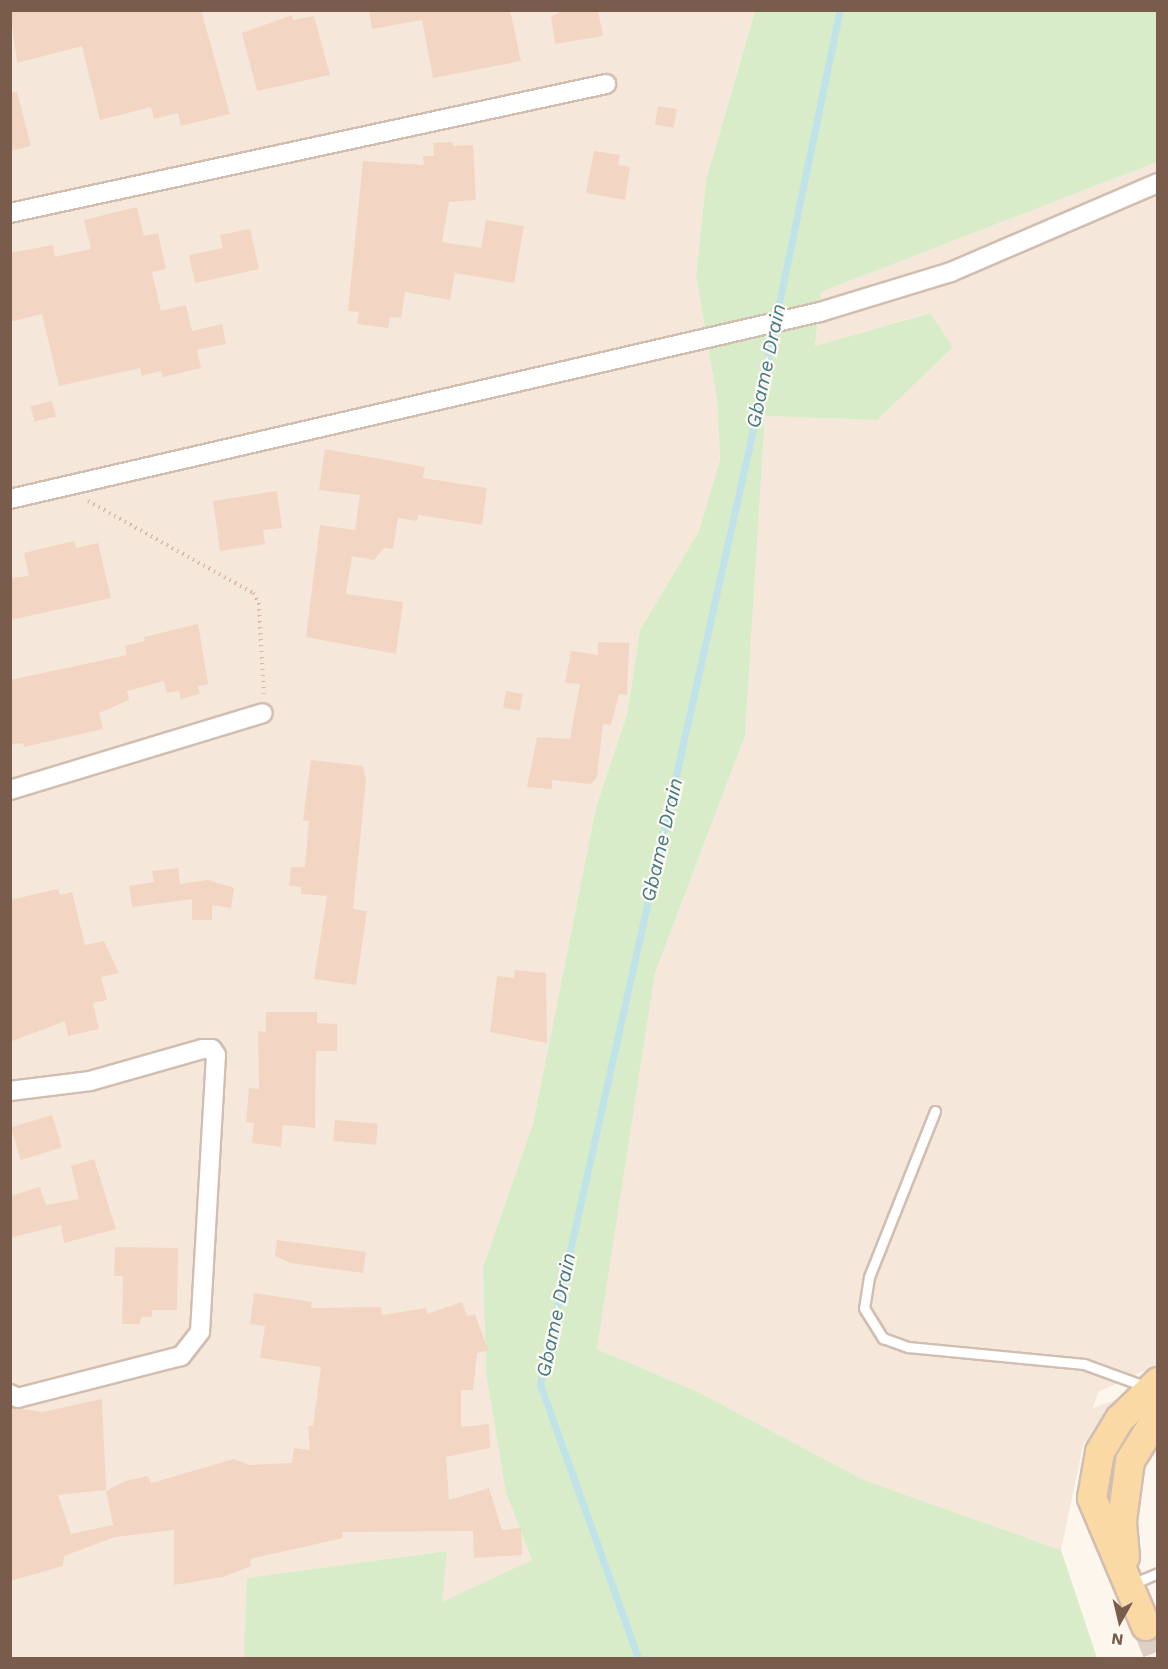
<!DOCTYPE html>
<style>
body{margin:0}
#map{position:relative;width:1168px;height:1669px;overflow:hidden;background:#fdf6ec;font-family:"Work Sans",sans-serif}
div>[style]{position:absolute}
.residential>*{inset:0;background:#f5e8da}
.green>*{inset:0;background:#d8ecc9}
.stream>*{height:7px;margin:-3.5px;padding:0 3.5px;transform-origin:3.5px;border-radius:3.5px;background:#bfe3e8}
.building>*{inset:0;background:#f3d5c3;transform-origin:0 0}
.primary-tunnel>*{height:28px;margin-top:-14px;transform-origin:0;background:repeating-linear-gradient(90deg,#dcd0c4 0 28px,transparent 0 42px)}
.path>*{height:4px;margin-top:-2px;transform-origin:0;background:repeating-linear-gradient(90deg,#d9b8a5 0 1.5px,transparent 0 6px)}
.roads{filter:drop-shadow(2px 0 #d1beb0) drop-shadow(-2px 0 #d1beb0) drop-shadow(0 2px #d1beb0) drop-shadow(0 -2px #d1beb0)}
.service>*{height:9px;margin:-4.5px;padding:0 4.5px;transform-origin:4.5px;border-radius:4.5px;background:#fff}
.minor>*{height:18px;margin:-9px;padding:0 9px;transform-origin:9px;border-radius:9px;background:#fff}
.primary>*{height:28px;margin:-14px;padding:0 14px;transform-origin:14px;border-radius:14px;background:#fbd9a5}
span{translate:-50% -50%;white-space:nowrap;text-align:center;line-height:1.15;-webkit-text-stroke:4.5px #fffaf3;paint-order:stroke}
.water-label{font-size:20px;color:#437c86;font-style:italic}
.frame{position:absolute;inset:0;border:12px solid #7a5c4d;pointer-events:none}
.north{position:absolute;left:1090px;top:1591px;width:60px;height:60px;-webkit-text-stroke:4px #fffaf3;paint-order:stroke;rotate:188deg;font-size:16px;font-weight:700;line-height:24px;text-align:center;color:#7a5c4d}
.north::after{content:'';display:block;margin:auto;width:21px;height:27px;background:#7a5c4d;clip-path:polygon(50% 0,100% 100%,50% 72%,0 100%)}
</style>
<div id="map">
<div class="residential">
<div style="clip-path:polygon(11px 11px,755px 11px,706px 180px,696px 275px,717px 400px,720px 459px,699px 531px,640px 630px,627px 714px,596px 807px,533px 1124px,483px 1267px,486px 1374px,506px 1493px,532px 1560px,442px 1603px,446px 1551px,248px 1578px,244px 1658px,11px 1658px)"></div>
<div style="clip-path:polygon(1157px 162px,1157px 1365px,1098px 1392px,1093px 1408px,1157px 1385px,1157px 1445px,1084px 1441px,1061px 1550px,864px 1480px,698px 1392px,597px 1349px,655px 973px,745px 736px,765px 416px,877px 420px,929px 313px,815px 346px,821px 292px)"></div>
</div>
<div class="green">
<div style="clip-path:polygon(755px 11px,1157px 11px,1157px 162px,821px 292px,815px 346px,930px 313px,953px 347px,877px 420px,765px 416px,745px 736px,655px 973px,597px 1349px,698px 1392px,864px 1480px,1061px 1550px,1097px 1658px,244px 1658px,247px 1578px,447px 1551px,442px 1602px,532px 1560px,506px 1493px,486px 1374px,483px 1267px,533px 1124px,596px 807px,627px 714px,640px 630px,699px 531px,720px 459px,717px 400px,696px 275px,706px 180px)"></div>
</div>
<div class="stream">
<div style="left:638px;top:1658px;width:290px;rotate:-109.7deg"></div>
<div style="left:540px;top:1385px;width:960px;rotate:-77.43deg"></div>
<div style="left:749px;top:448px;width:447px;rotate:-78.3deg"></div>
</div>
<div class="building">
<div style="clip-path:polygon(10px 10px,201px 10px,230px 114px,181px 126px,178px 113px,154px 119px,151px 107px,100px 120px,82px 46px,17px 63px)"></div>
<div style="clip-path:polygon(369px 10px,510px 10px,521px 61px,433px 78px,422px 20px,372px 29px)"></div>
<div style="clip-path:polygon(564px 10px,598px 10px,603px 36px,555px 44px,551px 17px)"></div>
<div style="clip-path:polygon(292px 15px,293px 20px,314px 16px,330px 75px,257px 91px,242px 33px)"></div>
<div style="clip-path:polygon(17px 92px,31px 146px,10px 151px,10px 93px)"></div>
<div style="left:658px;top:106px;width:19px;height:19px;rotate:9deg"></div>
<div style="clip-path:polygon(452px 142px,453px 146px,473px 145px,476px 200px,449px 202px,442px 242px,481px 248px,486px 220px,524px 226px,514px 283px,455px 273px,450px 300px,405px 292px,401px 318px,390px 317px,388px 328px,357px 324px,359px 312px,348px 311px,363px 161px,424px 165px,423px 156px,434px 156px,433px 143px)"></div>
<div style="clip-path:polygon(594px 151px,620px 155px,618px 165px,630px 167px,625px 200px,586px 193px)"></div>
<div style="clip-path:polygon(137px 207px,144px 236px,158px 233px,166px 269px,152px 272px,161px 311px,186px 305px,192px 331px,222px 324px,226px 344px,197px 350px,201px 368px,163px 377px,161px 371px,142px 376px,140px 368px,59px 386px,42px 314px,10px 322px,10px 253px,53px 245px,55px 257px,91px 249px,84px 220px)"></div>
<div style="clip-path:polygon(250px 229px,259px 269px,195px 283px,189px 255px,223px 248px,220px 235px)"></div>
<div style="left:52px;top:401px;width:16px;height:22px;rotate:76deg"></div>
<div style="clip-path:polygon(325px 449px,425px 467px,423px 478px,487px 488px,482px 525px,418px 515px,417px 521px,398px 518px,393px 549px,384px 548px,374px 560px,352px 556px,346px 594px,403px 602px,396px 654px,306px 637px,320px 525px,355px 530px,360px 495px,319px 490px)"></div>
<div style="clip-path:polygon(277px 491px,282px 528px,263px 530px,265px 544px,220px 551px,213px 501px)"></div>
<div style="clip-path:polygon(74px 541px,76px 548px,98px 543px,111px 598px,10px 620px,10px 578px,29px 576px,24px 553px)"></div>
<div style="clip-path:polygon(198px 624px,208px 684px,198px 686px,200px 694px,181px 699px,179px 691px,167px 693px,164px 681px,127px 691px,129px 700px,99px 713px,103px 729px,24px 747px,23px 743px,10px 745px,10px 680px,127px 655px,125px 646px,145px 641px,144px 637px)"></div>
<div style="clip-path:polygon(598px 642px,629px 643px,627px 695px,619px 694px,611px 725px,603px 724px,597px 777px,591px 784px,552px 780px,552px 789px,527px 787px,537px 737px,570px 739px,580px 684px,565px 683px,571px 651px,598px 655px)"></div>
<div style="left:506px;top:691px;width:17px;height:17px;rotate:10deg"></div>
<div style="clip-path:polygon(311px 760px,363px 766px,366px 779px,353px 909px,367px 911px,356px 985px,314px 979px,327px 896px,301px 894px,301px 887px,289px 886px,291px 867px,305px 867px,309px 821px,303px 821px)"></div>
<div style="clip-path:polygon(178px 868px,180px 884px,208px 880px,234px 888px,231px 908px,212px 905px,212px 920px,192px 920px,192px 899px,132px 907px,129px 886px,154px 882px,152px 871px)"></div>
<div style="clip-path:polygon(58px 889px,60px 895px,72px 892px,85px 945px,104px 941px,119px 973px,101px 977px,107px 1000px,93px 1003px,99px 1029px,68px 1036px,65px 1021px,10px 1042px,10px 900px)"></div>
<div style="clip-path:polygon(515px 970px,546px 973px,547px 1043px,490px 1032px,497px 976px,514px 978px)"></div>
<div style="clip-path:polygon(266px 1012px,317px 1012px,317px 1023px,337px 1024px,337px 1051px,316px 1051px,315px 1128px,283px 1125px,281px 1147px,252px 1143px,254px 1123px,246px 1122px,249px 1088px,259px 1089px,258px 1031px,266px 1032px)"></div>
<div style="left:52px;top:1115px;width:34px;height:43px;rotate:73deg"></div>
<div style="left:335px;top:1120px;width:43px;height:21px;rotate:5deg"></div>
<div style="clip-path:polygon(94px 1159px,116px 1229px,64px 1243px,61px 1225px,10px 1238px,10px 1196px,40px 1187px,46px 1205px,79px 1199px,71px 1166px)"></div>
<div style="clip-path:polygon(277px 1240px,366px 1252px,363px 1273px,290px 1263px,275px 1256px)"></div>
<div style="clip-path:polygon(115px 1247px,178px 1248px,177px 1310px,152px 1310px,152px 1317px,141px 1317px,140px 1324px,122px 1324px,123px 1276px,114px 1276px)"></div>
<div style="clip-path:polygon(254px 1293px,312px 1302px,311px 1308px,381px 1307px,382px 1315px,426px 1308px,427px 1314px,462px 1302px,467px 1316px,475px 1314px,488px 1350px,477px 1353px,473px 1390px,461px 1390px,461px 1427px,489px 1424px,490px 1448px,446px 1457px,449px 1500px,489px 1488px,502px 1530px,521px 1528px,522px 1555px,474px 1558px,473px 1531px,342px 1532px,343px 1538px,250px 1559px,251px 1566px,223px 1577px,174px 1585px,174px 1530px,115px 1537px,64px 1556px,63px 1566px,10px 1581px,10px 1407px,42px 1412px,102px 1399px,106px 1490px,58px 1495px,71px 1534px,113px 1525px,106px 1491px,125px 1481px,148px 1476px,151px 1483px,234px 1459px,249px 1465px,292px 1463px,294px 1448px,310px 1450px,308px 1426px,313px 1426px,321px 1367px,260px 1358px,265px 1326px,250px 1324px)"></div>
</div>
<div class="primary-tunnel">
<div style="left:1146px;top:1626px;width:32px;rotate:68deg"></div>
</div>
<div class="path">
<div style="left:88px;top:501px;width:189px;rotate:29.1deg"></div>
<div style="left:253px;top:593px;width:12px;rotate:59deg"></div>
<div style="left:259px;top:603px;width:91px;rotate:86.9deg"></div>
</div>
<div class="roads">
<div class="service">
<div style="left:935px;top:1111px;width:179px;rotate:111.7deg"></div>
<div style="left:869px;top:1277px;width:31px;rotate:99deg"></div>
<div style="left:864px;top:1308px;width:36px;rotate:58deg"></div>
<div style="left:883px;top:1338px;width:27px;rotate:20deg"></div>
<div style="left:908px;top:1347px;width:177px;rotate:5.5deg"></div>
<div style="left:1084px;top:1364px;width:67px;rotate:20.1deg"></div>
<div style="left:1132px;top:1584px;width:28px;rotate:-23deg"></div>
</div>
<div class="minor">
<div style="left:10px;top:213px;width:610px;rotate:-12.21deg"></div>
<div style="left:10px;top:499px;width:831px;rotate:-13deg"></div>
<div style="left:820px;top:312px;width:137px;rotate:-17deg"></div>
<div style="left:951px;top:272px;width:225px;rotate:-23.3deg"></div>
<div style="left:10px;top:790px;width:264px;rotate:-16.9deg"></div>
<div style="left:10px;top:1091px;width:81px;rotate:-7.1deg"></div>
<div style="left:90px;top:1081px;width:116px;rotate:-15.9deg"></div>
<div style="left:202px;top:1049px;width:10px"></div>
<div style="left:212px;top:1049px;width:7px;rotate:56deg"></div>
<div style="left:216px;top:1055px;width:277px;rotate:93.3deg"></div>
<div style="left:200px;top:1332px;width:31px;rotate:128deg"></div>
<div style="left:181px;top:1356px;width:168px;rotate:165.6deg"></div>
<div style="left:18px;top:1398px;width:9px;rotate:-153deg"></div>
</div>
<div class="primary">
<div style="left:1125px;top:1557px;width:36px;rotate:-95deg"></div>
<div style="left:1122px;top:1521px;width:61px;rotate:-82.4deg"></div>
<div style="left:1130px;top:1461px;width:53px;rotate:-58.1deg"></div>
<div style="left:1146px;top:1626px;width:139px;rotate:-112.9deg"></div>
<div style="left:1092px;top:1498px;width:47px;rotate:-80.1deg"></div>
<div style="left:1100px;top:1452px;width:39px;rotate:-59deg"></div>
<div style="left:1120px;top:1419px;width:53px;rotate:-44.2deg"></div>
</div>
</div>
<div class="water-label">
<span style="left:766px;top:366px;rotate:-78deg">Gbame Drain</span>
<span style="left:662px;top:840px;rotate:-77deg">Gbame Drain</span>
<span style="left:556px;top:1315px;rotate:-78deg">Gbame Drain</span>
</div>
<div class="frame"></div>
<div class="north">N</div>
</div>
